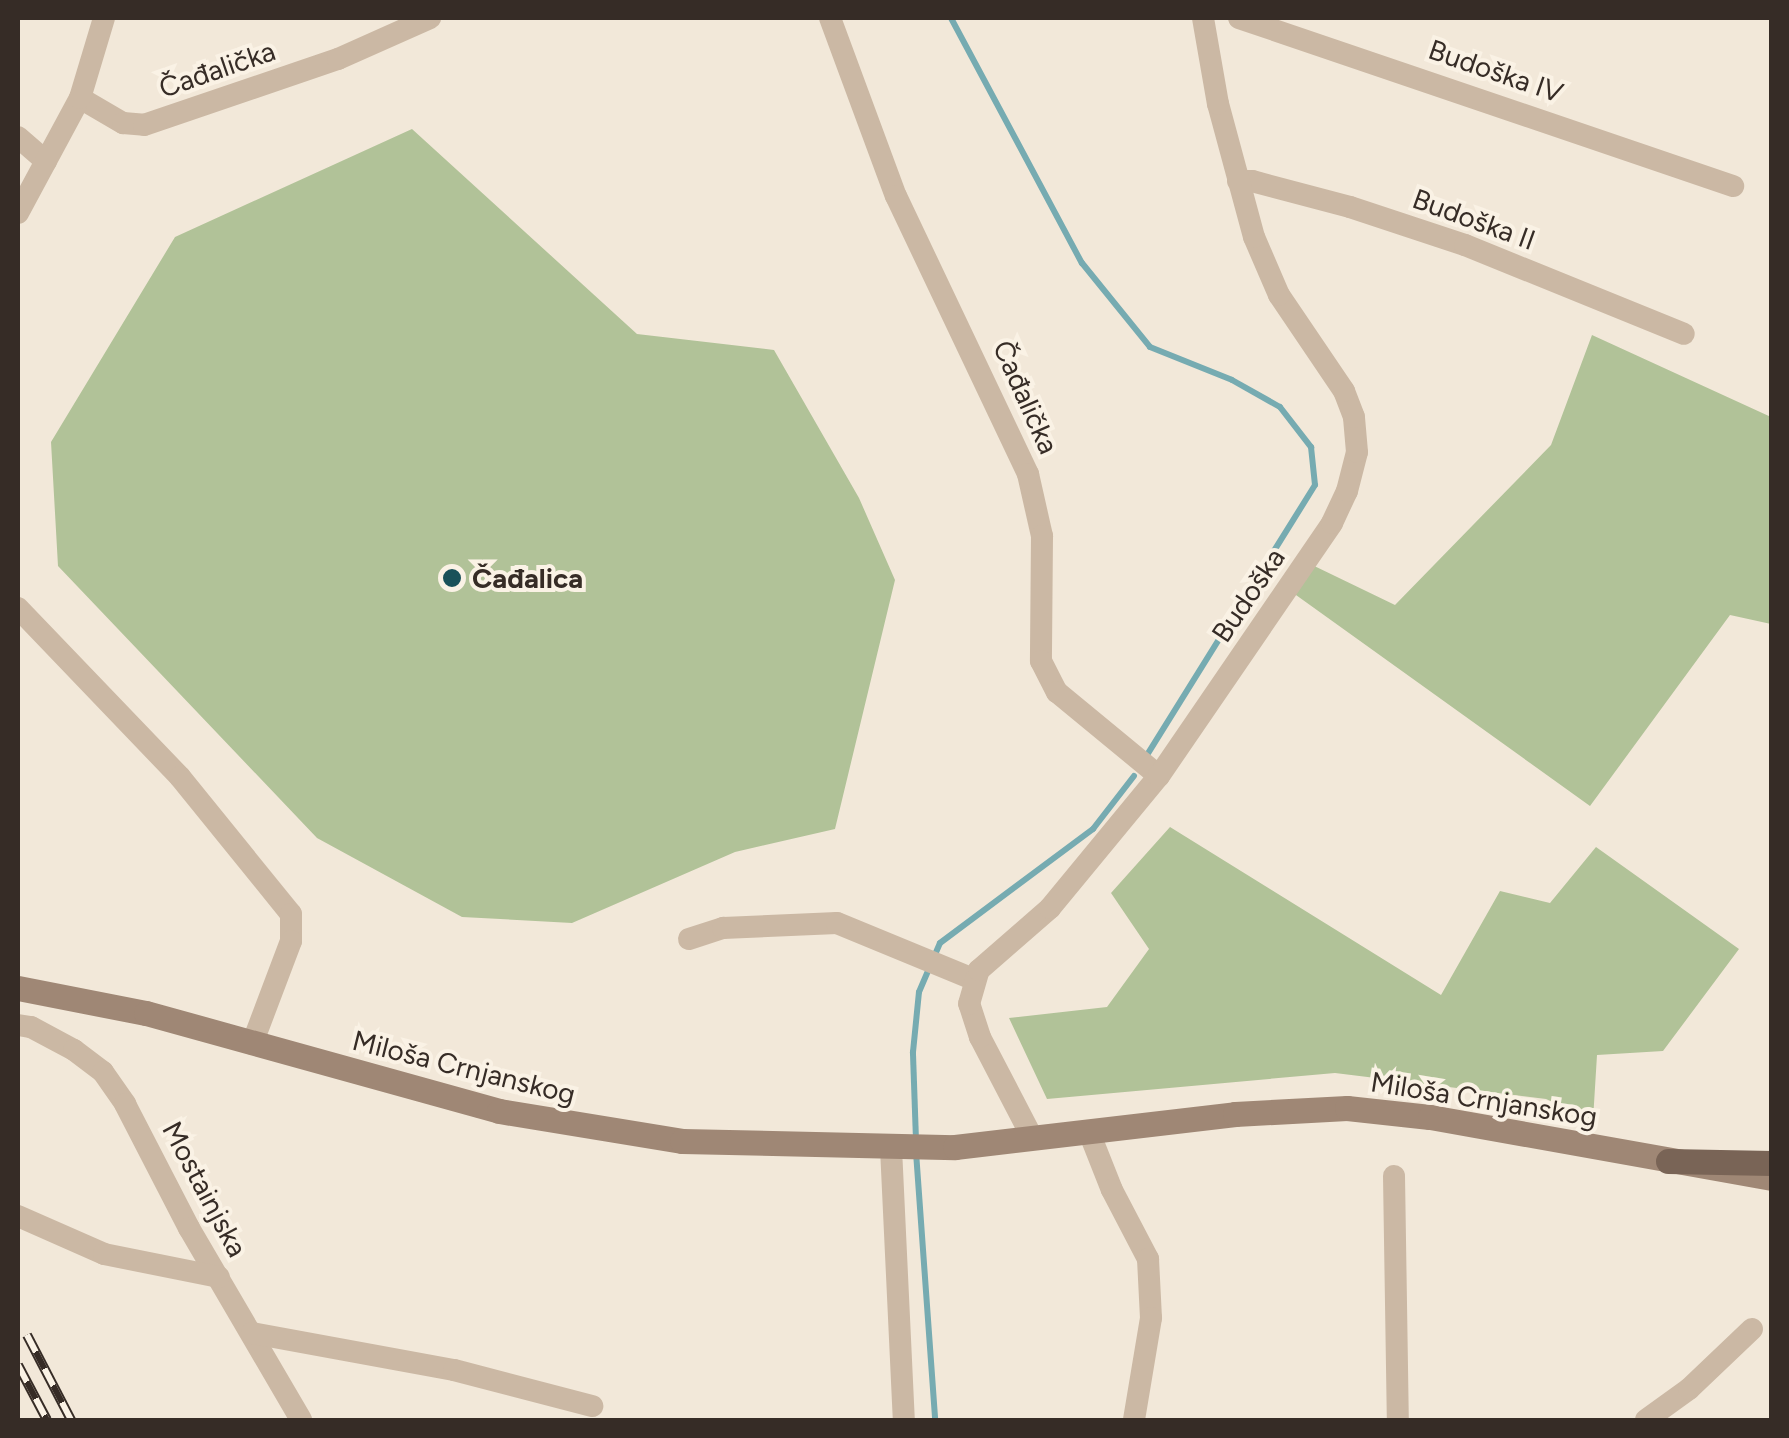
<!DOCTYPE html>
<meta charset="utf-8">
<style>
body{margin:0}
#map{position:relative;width:1789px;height:1438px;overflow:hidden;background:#f2e8d9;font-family:Figtree,sans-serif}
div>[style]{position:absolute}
.green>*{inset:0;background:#b1c298}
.stream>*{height:6px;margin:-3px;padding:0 3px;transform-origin:3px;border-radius:3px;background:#76abb1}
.minor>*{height:22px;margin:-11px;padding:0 11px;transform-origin:11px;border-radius:11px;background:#cbb8a4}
.secondary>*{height:25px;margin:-12.5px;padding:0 12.5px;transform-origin:12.5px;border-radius:12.5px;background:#9f8775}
.primary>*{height:25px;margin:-12.5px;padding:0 12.5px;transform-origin:12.5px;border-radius:12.5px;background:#796456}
.rail>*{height:10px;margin-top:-5px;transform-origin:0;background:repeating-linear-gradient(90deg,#faf2e5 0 19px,#362c26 0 38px);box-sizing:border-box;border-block:2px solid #362c26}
.dots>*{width:28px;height:28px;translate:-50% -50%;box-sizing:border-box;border:5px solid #faf2e5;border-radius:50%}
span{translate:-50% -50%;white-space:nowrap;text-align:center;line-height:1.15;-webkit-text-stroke:8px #faf2e5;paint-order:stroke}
.street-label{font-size:28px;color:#362c26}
.poi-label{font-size:28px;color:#362c26;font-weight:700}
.left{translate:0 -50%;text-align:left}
.frame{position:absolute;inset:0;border:20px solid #362c26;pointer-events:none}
</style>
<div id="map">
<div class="green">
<div style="clip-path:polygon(412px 129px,637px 334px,774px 350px,859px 498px,895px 580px,835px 829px,735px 852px,572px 923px,462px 917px,317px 838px,58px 566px,51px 442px,175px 237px)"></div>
<div style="clip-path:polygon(1592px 335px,1771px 417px,1771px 624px,1730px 615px,1590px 806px,1289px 590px,1306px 562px,1395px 605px,1551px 445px)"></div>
<div style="clip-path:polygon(1170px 827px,1441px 995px,1500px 891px,1550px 903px,1596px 847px,1739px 949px,1663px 1051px,1597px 1055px,1593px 1120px,1546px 1099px,1335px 1073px,1047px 1099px,1009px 1018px,1107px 1007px,1149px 949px,1111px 893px)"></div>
</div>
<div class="stream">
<div style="left:951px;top:18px;width:278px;rotate:61.9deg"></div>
<div style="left:1082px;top:263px;width:108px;rotate:51deg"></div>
<div style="left:1150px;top:347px;width:88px;rotate:21.9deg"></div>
<div style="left:1232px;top:380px;width:55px;rotate:29.4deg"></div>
<div style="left:1280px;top:407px;width:51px;rotate:52.2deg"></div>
<div style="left:1311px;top:447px;width:38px;rotate:84deg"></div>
<div style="left:1315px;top:485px;width:319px;rotate:121.9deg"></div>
<div style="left:916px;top:1140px;width:88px;rotate:-92deg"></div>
<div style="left:913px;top:1052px;width:60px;rotate:-84.3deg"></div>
<div style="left:919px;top:992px;width:53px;rotate:-66.8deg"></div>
<div style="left:940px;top:943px;width:191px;rotate:-36.7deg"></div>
<div style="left:1093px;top:829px;width:67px;rotate:-52.3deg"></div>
<div style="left:916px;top:1152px;width:269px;rotate:85.9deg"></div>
</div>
<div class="minor">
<div style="left:830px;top:18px;width:190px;rotate:69.7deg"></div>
<div style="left:896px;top:196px;width:308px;rotate:64.6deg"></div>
<div style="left:1028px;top:474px;width:64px;rotate:77.3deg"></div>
<div style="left:1042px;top:536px;width:125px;rotate:90.5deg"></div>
<div style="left:1041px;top:661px;width:35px;rotate:63deg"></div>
<div style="left:1057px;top:692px;width:132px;rotate:39.5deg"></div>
<div style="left:1239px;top:18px;width:522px;rotate:18.78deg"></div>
<div style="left:80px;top:98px;width:50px;rotate:30.2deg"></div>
<div style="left:123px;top:123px;width:21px;rotate:5deg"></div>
<div style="left:144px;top:125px;width:205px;rotate:-18.8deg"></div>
<div style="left:338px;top:59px;width:101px;rotate:-24deg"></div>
<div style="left:18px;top:137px;width:37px;rotate:41deg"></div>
<div style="left:1238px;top:181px;width:14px"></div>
<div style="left:1252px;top:181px;width:101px;rotate:14.9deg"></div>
<div style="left:1350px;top:207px;width:121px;rotate:18.3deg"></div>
<div style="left:1465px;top:245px;width:236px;rotate:22.1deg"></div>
<div style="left:18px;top:213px;width:131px;rotate:-61.7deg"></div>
<div style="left:80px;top:98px;width:84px;rotate:-73.3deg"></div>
<div style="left:18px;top:608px;width:234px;rotate:46.2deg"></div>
<div style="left:180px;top:777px;width:176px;rotate:51deg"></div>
<div style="left:291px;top:914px;width:27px;rotate:90deg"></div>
<div style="left:291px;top:941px;width:110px;rotate:110.7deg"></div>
<div style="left:689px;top:939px;width:36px;rotate:-18deg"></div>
<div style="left:723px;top:928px;width:114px;rotate:-2.5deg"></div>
<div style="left:837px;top:923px;width:149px;rotate:22.4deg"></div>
<div style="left:18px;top:1025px;width:13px;rotate:9deg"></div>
<div style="left:31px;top:1027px;width:49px;rotate:28.1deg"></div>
<div style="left:74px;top:1050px;width:36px;rotate:37deg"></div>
<div style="left:103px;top:1072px;width:39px;rotate:55deg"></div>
<div style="left:125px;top:1104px;width:140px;rotate:62.7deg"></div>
<div style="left:189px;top:1228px;width:222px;rotate:59.7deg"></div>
<div style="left:1089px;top:1132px;width:62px;rotate:68.4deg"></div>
<div style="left:1112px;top:1190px;width:78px;rotate:62.4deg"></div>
<div style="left:1148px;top:1259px;width:59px;rotate:87.1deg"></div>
<div style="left:1151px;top:1318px;width:103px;rotate:99.5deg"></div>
<div style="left:1033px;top:1139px;width:115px;rotate:-117.5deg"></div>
<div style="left:980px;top:1037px;width:35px;rotate:-108deg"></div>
<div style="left:969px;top:1004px;width:35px;rotate:-74deg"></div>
<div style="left:979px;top:970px;width:94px;rotate:-41.1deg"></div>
<div style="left:1050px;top:908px;width:171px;rotate:-50.5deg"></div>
<div style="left:1159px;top:776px;width:306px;rotate:-55.6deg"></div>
<div style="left:1332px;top:523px;width:35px;rotate:-65deg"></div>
<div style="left:1347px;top:491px;width:40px;rotate:-75.6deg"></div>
<div style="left:1357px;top:452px;width:35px;rotate:-95deg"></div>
<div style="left:1354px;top:417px;width:28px;rotate:-111deg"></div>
<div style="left:1344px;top:391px;width:116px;rotate:-124.1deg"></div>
<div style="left:1279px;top:295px;width:63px;rotate:-113.3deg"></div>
<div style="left:1254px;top:237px;width:138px;rotate:-105.1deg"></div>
<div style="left:1218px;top:104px;width:87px;rotate:-99.9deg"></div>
<div style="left:891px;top:1148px;width:272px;rotate:87.3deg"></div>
<div style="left:1394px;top:1176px;width:244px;rotate:89.1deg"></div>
<div style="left:18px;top:1216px;width:94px;rotate:23.8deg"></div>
<div style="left:104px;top:1254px;width:117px;rotate:11.3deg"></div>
<div style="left:252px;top:1333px;width:205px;rotate:10.4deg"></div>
<div style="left:454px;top:1370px;width:143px;rotate:14.6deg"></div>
<div style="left:1646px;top:1420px;width:53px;rotate:-35.8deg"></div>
<div style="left:1689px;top:1389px;width:87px;rotate:-43.6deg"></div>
</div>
<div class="secondary">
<div style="left:18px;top:988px;width:130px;rotate:11.1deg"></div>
<div style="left:146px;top:1013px;width:366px;rotate:15.5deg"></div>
<div style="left:499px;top:1111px;width:185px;rotate:9.3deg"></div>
<div style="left:682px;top:1141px;width:273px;rotate:1.3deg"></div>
<div style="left:955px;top:1147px;width:282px;rotate:-6.7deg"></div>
<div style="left:1235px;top:1114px;width:112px;rotate:-3.1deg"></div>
<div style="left:1347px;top:1108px;width:83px;rotate:6.2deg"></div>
<div style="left:1430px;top:1117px;width:347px;rotate:10.1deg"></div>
</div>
<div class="primary">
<div style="left:1668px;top:1161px;width:104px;rotate:1.1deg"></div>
</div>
<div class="rail">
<div style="left:27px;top:1335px;width:96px;rotate:62.6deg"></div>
<div style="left:18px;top:1365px;width:62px;rotate:62.2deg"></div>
</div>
<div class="dots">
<div style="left:452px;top:578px;background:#1a5159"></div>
</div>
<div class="street-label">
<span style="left:217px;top:69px;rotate:-19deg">Čađalička</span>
<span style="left:1496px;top:71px;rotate:19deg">Budoška IV</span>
<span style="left:1474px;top:219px;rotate:20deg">Budoška II</span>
<span style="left:1026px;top:397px;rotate:66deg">Čađalička</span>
<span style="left:1248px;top:595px;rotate:-56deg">Budoška</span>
<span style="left:464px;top:1067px;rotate:14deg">Miloša Crnjanskog</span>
<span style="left:1484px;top:1099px;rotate:9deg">Miloša Crnjanskog</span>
<span style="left:205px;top:1189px;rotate:62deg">Mostainjska</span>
</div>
<div class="poi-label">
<span class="left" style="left:472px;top:578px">Čađalica</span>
</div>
<div class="frame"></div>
</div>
